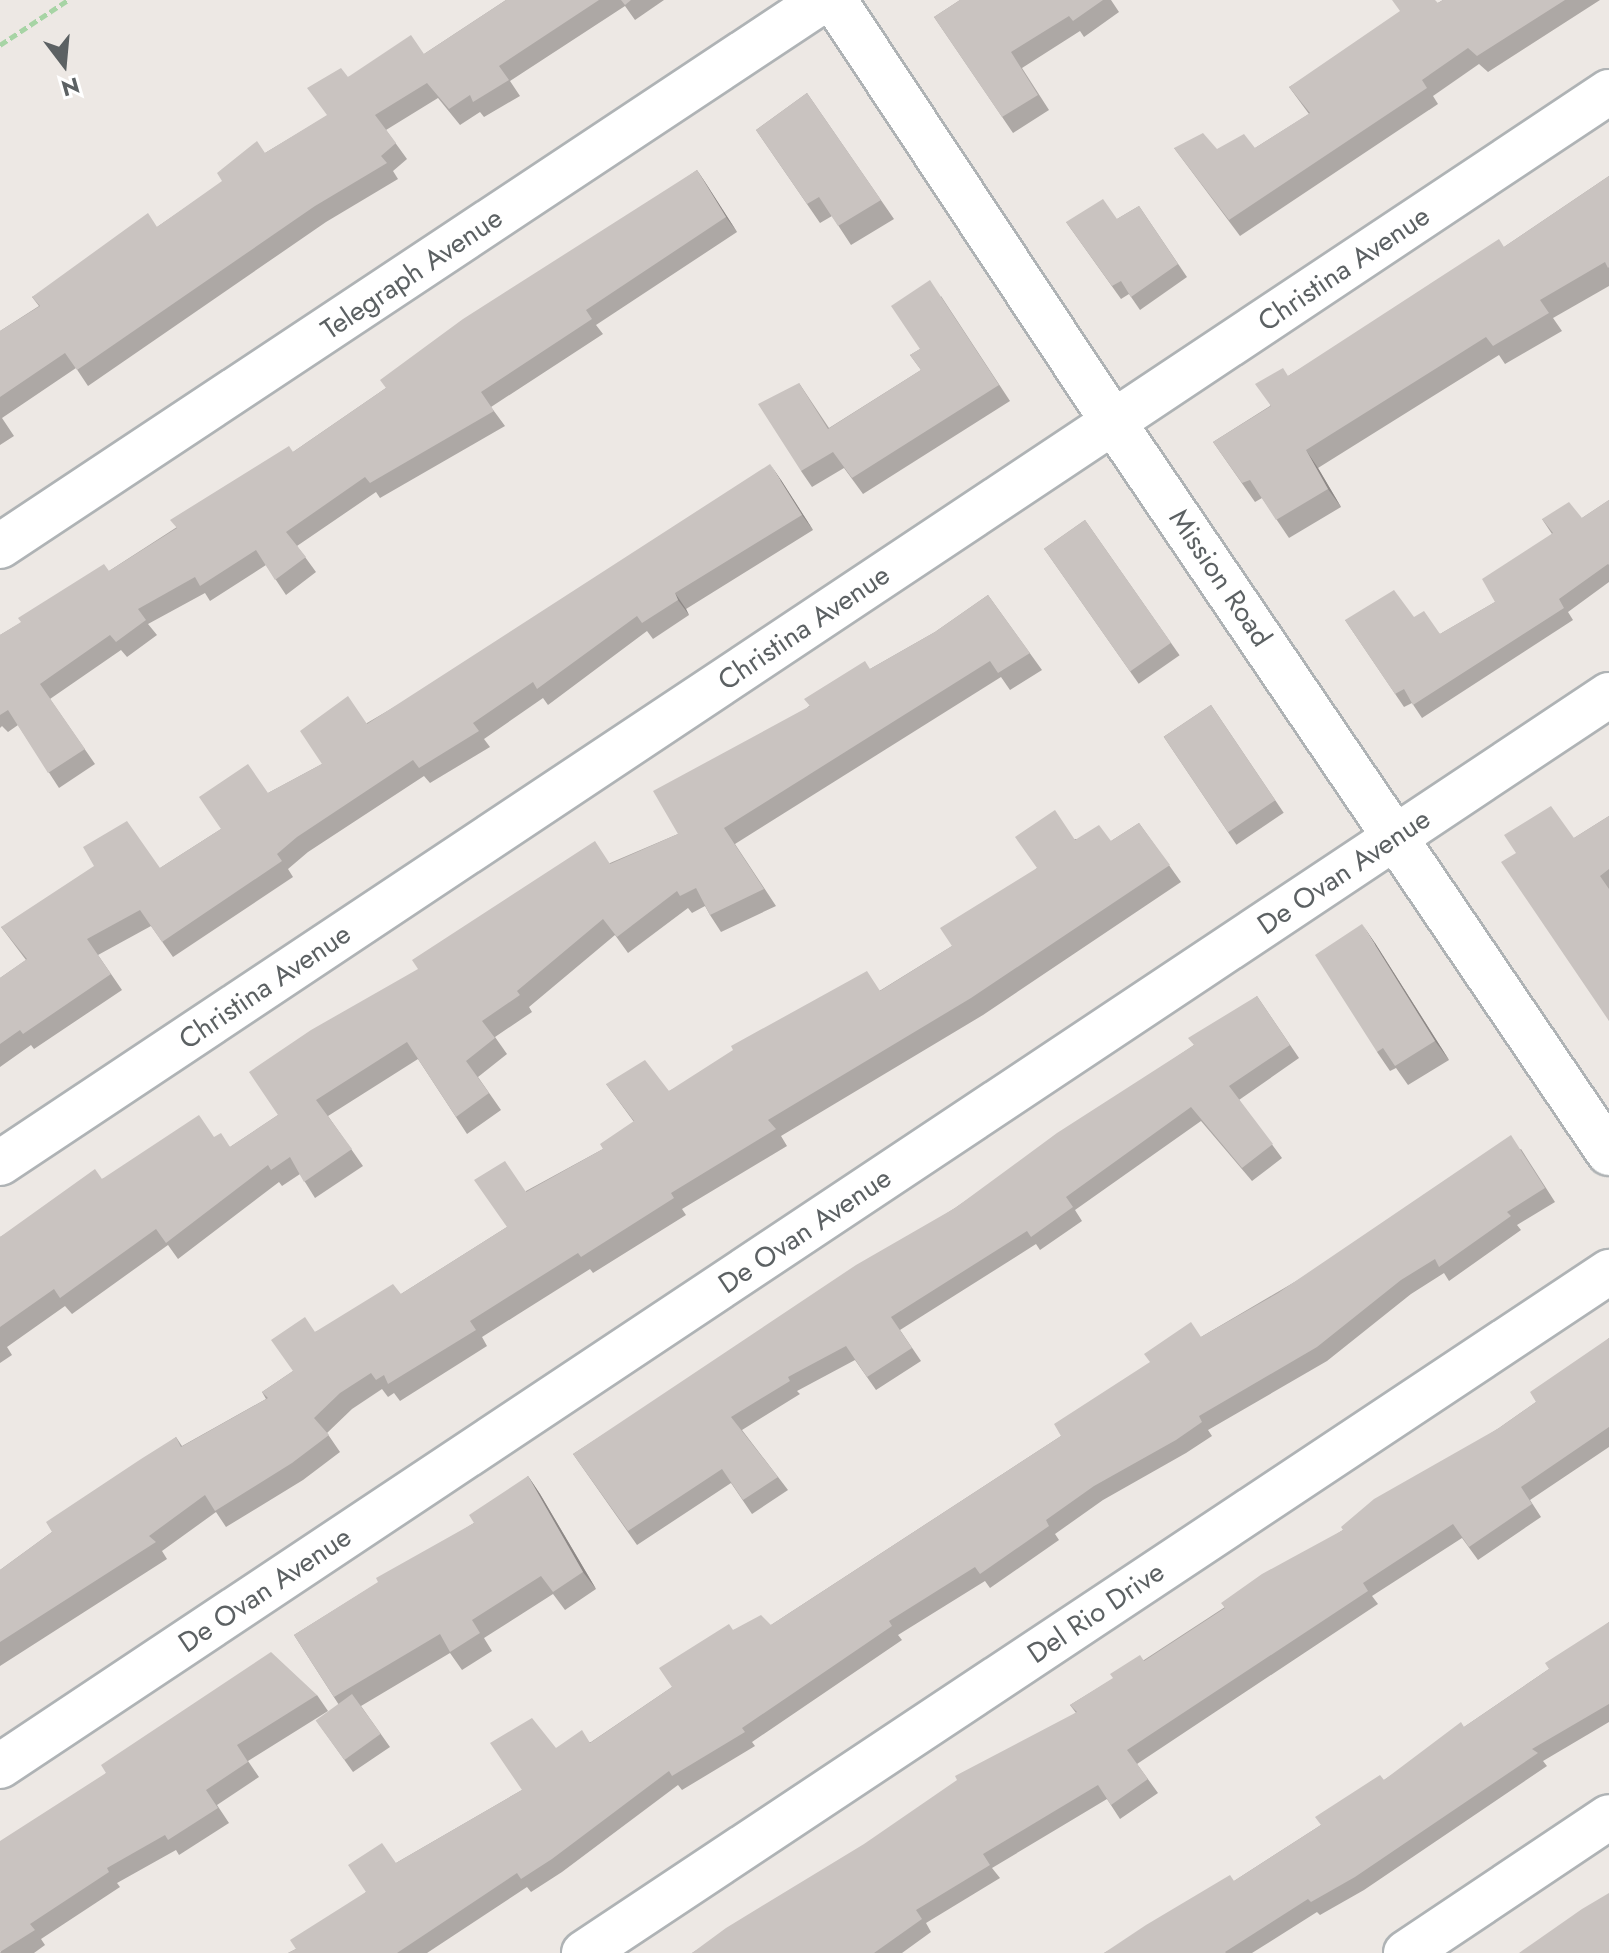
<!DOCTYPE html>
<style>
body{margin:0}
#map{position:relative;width:1609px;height:1953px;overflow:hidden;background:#ede8e4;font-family:Jost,sans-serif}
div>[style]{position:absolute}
.path>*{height:5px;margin-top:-2.5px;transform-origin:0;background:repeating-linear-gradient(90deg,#a7d4a5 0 8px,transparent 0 12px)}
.roads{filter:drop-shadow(2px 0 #afb3b5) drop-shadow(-2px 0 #afb3b5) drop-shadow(0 2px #afb3b5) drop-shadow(0 -2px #afb3b5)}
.minor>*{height:44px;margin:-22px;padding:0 22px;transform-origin:22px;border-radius:22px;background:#fff}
.wall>*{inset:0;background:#ada8a5;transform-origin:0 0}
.shaded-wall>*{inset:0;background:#8d8886}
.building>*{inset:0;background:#c9c3c0;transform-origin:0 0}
span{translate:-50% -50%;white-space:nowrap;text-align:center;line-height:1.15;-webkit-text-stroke:6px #fff;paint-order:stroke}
.street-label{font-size:28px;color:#5c6163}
.north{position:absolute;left:24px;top:24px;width:80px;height:80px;-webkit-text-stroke:6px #fff;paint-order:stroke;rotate:164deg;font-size:22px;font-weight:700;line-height:32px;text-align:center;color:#5c6163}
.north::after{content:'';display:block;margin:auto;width:28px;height:36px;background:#5c6163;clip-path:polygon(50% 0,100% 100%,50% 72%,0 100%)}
</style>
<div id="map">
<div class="path">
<div style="left:0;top:45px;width:82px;rotate:-33.5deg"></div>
</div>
<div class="roads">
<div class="minor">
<div style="left:834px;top:0;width:507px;rotate:56.5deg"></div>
<div style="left:1114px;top:423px;width:882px;rotate:55.86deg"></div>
<div style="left:0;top:546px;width:988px;rotate:-33.56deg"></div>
<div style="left:0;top:1163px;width:1933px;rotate:-33.65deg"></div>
<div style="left:0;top:1766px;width:1933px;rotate:-33.65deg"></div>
<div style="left:584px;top:1953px;width:1231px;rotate:-33.6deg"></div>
<div style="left:1406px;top:1953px;width:244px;rotate:-33.8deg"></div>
</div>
</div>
<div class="wall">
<div style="clip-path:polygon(506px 0,664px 0,635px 20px,625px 6px,510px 81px,520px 96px,484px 117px,480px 112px,460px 125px,438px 98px,386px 130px,407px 159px,393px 171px,398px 179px,326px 222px,88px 386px,76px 368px,2px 418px,14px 436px,0 445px,0 331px,39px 306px,32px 297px,157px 227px,265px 153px,327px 116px,348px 77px,424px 54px)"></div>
<div style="clip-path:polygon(960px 0,1111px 0,1119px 12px,1084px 37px,1080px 31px,1022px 68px,1049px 110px,1013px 133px,934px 17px)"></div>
<div style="clip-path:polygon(1443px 0,1600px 0,1488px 72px,1479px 64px,1433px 96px,1438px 104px,1240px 236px,1174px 148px,1217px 149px,1255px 148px,1309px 114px,1289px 87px)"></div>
<div style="clip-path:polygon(807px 93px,894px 219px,851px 245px,832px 216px,820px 223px,756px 130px)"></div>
<div style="clip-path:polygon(697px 170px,737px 232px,596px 325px,603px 334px,491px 407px,505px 426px,380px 498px,376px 492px,297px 546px,316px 572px,286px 595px,266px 565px,210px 601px,205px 593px,148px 624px,157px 635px,127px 657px,121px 650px,50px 699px,95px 764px,59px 788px,18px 725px,8px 732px,2px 726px,0 728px,0 635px,109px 571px,293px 452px,386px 388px)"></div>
<div style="clip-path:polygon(1609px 176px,1609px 286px,1553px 318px,1562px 331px,1505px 364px,1499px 355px,1318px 468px,1341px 507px,1289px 538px,1262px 498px,1255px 502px,1213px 442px,1270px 406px,1288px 376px,1504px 247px)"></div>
<div style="clip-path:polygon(1139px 206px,1187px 277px,1140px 310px,1129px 294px,1121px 299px,1066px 222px,1117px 219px)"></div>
<div style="clip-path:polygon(941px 296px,1010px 401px,863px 494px,844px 468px,812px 487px,801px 471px,799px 383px,829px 428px,921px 370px,910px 355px,920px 349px)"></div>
<div style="clip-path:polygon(781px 480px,813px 530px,686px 609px,689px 615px,653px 639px,647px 631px,548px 705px,543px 698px,484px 739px,490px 747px,430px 783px,424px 776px,308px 852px,288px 869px,293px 877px,173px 957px,151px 926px,98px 955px,122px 990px,34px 1049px,31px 1045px,0 1067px,0 978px,26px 960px,1px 927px,160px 868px,221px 829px,268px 793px,322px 764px,367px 723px)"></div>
<div style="clip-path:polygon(1609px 500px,1609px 582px,1568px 612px,1573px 620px,1422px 718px,1412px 703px,1404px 707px,1345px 620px,1414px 617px,1440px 634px,1495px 602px,1552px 534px,1542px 519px,1582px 518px)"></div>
<div style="left:1085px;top:520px;width:165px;height:50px;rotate:55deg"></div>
<div style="clip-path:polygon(988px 595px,1042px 670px,1010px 690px,1001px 677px,735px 844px,776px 906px,721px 932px,710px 915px,705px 906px,692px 913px,688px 908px,628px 953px,615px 935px,529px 1007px,532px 1012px,495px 1037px,507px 1054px,478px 1077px,501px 1110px,467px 1134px,418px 1059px,328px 1116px,363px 1166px,315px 1198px,300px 1174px,282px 1186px,279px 1182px,178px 1259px,168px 1245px,72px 1314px,65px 1306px,7px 1347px,12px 1355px,0 1363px,0 1237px,102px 1179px,214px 1137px,230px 1147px,278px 1115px,610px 863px,678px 834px,809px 706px,870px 669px,935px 632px)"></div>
<div style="left:1211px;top:705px;width:130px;height:57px;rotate:56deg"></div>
<div style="clip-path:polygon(1609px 816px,1609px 1021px,1574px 838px)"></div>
<div style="clip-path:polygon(1139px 823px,1181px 882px,983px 1015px,781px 1136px,787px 1146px,682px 1209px,686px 1215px,593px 1273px,590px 1269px,482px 1337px,487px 1346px,400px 1401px,394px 1393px,388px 1397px,382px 1389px,352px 1409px,327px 1433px,340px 1452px,303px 1480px,226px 1527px,216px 1512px,162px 1551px,167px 1559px,0 1666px,0 1570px,52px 1532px,176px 1437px,182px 1446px,266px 1399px,262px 1392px,293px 1371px,315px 1332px,401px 1294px,507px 1227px,526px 1191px,603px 1149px,634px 1122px,606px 1084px,669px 1091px,881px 990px,952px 946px,1037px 868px,1075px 839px,1111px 841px)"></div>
<div style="clip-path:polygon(1375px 943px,1449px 1060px,1408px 1085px,1396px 1068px,1390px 1071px,1377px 1052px)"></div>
<div style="clip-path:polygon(1257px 996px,1299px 1058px,1239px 1100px,1282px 1158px,1252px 1181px,1201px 1121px,1075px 1210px,1082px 1221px,1040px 1250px,1036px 1244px,900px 1330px,921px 1361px,876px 1390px,855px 1360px,797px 1391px,800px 1394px,742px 1430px,788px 1490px,752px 1514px,731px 1483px,637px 1545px,573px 1454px,955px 1208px,1194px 1045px)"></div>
<div style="clip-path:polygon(1521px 1149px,1555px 1202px,1517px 1225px,1521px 1230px,1449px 1281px,1444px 1273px,1411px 1294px,1327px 1361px,1208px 1430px,1212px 1436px,1186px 1453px,1103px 1500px,1055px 1534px,1059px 1540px,990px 1588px,985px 1581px,898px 1635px,902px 1640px,752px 1742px,755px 1746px,682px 1790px,678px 1785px,562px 1872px,531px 1892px,527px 1887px,427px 1953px,288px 1953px,296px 1949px,366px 1892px,396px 1863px,522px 1790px,556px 1748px,591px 1742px,672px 1687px,733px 1630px,771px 1625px,1061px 1436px,1201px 1337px)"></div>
<div style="clip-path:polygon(1609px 1338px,1609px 1447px,1530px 1500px,1541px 1517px,1478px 1560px,1462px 1538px,1372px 1596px,1378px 1604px,1137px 1764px,1158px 1793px,1120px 1819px,1107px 1799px,992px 1868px,1000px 1878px,926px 1923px,931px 1932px,902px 1953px,692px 1953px,1076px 1713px,1070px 1705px,1144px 1660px,1499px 1428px,1536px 1402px)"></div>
<div style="clip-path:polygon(528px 1476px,540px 1494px,596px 1589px,565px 1610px,553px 1594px,484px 1638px,492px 1651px,462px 1670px,450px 1653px,361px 1706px,390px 1747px,353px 1772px,318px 1723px,339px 1705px,294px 1635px,474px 1523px)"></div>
<div style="clip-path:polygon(1609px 1622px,1609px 1722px,1543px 1761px,1547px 1766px,1364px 1890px,1320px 1915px,1317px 1912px,1252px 1953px,1104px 1953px,1234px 1881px,1321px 1825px,1384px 1780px,1464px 1727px,1549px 1669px)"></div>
<div style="clip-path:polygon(317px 1695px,328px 1711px,248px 1761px,259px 1777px,217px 1805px,229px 1823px,179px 1855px,176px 1850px,117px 1883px,120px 1887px,41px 1939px,45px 1945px,34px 1953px,0 1953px,106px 1773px)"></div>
</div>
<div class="shaded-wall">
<div style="clip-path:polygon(697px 170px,707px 185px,737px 232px,726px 217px)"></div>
<div style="clip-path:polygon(1306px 450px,1318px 468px,1341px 507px,1328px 489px)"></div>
<div style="clip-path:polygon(770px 464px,781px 480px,813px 530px,802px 515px)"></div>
<div style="clip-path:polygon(675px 593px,686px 609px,689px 615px,678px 600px)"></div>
<div style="clip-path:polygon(1362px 924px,1375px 943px,1449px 1060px,1435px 1041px)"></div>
<div style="clip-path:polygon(528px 1476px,540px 1494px,596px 1589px,583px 1572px)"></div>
</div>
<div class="building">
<div style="clip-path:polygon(506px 0,599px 0,499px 66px,509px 80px,473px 102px,470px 95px,449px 109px,427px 83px,375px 115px,396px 143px,381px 156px,387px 163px,315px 206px,77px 370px,65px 353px,0 397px,0 331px,40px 306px,32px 297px,148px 213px,157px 227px,222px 181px,217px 173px,257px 141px,265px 153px,327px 115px,307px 88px,341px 68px,348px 77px,411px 35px,424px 54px)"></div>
<div style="clip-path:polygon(621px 0,631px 0,625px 5px)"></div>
<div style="clip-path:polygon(960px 0,1103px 0,1073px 21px,1069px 16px,1011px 52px,1038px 95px,1002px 117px,934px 17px)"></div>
<div style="clip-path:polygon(1392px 0,1435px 0,1438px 3px,1443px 0,1565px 0,1477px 56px,1468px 48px,1422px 80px,1427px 88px,1229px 220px,1174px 148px,1203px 133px,1217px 149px,1244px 134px,1255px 148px,1310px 113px,1289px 87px,1400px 11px)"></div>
<div style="clip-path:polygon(807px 93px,881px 200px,838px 226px,819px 197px,807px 204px,756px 130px)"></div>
<div style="clip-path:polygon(697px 170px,726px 217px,586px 310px,592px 319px,481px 392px,494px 411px,370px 483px,365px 477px,286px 532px,306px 557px,275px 580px,256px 550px,200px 586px,195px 577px,138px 609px,146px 620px,116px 642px,110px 635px,40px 684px,85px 749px,48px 773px,8px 710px,0 715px,0 635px,21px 622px,18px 618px,104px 564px,109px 571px,177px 528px,170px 520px,289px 446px,293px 452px,386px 388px,380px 380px,463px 319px)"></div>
<div style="clip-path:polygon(1609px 176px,1609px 267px,1608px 268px,1605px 262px,1540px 300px,1549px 313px,1493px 346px,1486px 337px,1306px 450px,1328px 489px,1276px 520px,1250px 480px,1242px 483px,1213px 442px,1271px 406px,1255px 384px,1283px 368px,1288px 376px,1499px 239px,1504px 247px)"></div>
<div style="clip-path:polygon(1103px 199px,1117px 219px,1139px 206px,1178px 264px,1131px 297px,1121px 281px,1112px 286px,1066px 222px)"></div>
<div style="clip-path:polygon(930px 280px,999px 385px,852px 478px,833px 452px,801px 471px,758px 404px,799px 383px,828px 429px,921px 370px,910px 355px,920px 349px,891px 306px)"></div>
<div style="clip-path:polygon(770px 464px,802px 515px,675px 593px,678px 600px,642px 623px,637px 616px,537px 689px,533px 682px,473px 723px,479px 731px,419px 768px,413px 760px,297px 837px,277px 854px,282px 861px,162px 942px,140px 910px,87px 939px,111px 974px,23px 1034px,20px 1030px,0 1044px,0 978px,27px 959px,1px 927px,94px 866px,83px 847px,127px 821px,160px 868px,221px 829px,199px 797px,248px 764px,268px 793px,322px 764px,300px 731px,348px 696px,367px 724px)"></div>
<div style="clip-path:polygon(1609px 500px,1609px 565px,1608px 564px,1559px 599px,1564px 608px,1413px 705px,1404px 689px,1395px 694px,1345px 620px,1394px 590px,1414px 617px,1424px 611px,1440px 634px,1495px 602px,1482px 579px,1553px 533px,1542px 519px,1569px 502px,1582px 518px)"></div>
<div style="left:1085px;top:520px;width:150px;height:50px;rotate:55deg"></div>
<div style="clip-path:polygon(988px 595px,1030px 653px,998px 673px,990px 661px,724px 828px,764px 889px,710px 915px,696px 888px,680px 896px,677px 891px,617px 937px,603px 919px,517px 991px,520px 995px,482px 1021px,495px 1038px,466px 1061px,489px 1093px,456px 1117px,407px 1042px,316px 1100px,352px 1149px,304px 1182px,290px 1157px,271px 1170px,268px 1165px,166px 1243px,156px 1229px,60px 1298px,54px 1289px,0 1327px,0 1237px,95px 1169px,102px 1179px,199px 1115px,214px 1137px,221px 1133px,230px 1147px,278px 1115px,249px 1072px,311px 1030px,418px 969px,412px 960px,595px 841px,610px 864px,678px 834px,653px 791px,810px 706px,804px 699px,865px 661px,870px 669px,935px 632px)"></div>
<div style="left:1211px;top:705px;width:115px;height:57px;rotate:56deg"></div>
<div style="clip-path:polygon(1551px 806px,1574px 838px,1609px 816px,1609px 869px,1600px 876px,1609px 889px,1609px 1021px,1501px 862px,1516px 853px,1504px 835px)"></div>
<div style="clip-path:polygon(1055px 810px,1075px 840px,1099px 825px,1111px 841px,1139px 823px,1170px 865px,971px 998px,768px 1120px,776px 1129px,671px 1193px,674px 1198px,581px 1257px,578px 1253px,470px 1321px,476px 1330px,388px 1384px,384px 1375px,376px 1380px,371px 1373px,340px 1393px,314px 1418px,329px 1435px,292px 1463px,215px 1511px,205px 1495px,149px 1536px,156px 1542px,0 1642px,0 1570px,52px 1532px,46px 1522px,141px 1459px,176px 1437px,181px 1447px,268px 1398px,262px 1392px,293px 1371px,271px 1340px,305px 1317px,315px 1332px,393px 1284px,401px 1294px,507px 1227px,474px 1180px,505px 1161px,526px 1192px,603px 1149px,600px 1144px,634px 1121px,606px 1084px,645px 1060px,669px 1091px,733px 1050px,731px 1046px,867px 971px,880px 991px,952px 946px,940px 928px,1037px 868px,1015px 837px)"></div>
<div style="clip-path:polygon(1362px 924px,1435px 1041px,1395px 1066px,1383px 1048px,1377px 1052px,1315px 955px)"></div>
<div style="clip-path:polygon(1257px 996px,1290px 1045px,1229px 1086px,1273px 1144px,1242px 1168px,1191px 1107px,1066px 1197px,1073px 1207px,1031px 1237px,1027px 1231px,891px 1317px,912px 1348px,867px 1377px,846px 1346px,788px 1377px,790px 1381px,731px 1417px,778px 1477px,743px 1500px,722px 1469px,628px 1531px,573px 1454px,856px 1265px,955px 1208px,1057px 1133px,1194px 1045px,1188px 1038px)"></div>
<div style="clip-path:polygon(1511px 1135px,1545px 1188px,1507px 1212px,1511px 1216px,1439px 1267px,1435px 1259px,1401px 1280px,1317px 1347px,1199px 1416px,1202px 1422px,1176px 1440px,1094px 1486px,1046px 1520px,1049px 1526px,980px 1574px,975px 1567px,889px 1621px,892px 1626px,742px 1728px,745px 1732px,672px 1776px,669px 1771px,552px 1859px,521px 1879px,517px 1873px,397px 1953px,288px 1953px,296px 1949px,290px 1940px,366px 1892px,348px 1865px,382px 1843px,396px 1863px,522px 1790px,490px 1743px,532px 1718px,556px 1748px,582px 1730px,590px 1743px,672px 1687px,659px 1668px,729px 1624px,733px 1630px,761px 1615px,771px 1625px,1061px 1436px,1054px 1424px,1150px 1362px,1144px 1354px,1191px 1322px,1201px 1337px,1278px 1293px)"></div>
<div style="clip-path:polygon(1609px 1338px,1609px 1427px,1521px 1487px,1532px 1504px,1469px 1547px,1453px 1524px,1363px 1583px,1368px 1591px,1127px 1750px,1148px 1779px,1111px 1805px,1098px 1785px,983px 1854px,990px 1865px,916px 1910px,922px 1919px,874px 1953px,692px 1953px,726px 1928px,864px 1844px,957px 1780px,955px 1776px,1077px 1712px,1070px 1705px,1113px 1678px,1110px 1674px,1140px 1655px,1144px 1661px,1225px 1608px,1221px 1603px,1262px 1574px,1343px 1530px,1341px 1527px,1374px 1499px,1499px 1428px,1536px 1402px,1530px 1392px)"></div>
<div style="clip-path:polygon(528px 1476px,583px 1572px,553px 1592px,541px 1576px,472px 1620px,480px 1633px,450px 1652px,440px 1634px,334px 1697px,294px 1635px,378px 1582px,376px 1578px,474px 1523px,469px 1515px)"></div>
<div style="clip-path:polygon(1609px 1622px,1609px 1704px,1532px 1749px,1538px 1753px,1355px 1877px,1311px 1902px,1308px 1899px,1225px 1952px,1226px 1953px,1104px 1953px,1146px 1925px,1230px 1875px,1234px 1881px,1321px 1825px,1315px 1817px,1380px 1775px,1384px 1780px,1461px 1722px,1464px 1727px,1549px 1669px,1545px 1663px)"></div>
<div style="clip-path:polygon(271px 1652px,317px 1695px,237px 1745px,248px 1762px,206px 1790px,218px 1808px,168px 1840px,165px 1835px,107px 1868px,109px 1872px,30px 1924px,35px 1930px,0 1952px,0 1841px,106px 1773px,101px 1765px)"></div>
<div style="left:352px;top:1694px;width:49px;height:45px;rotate:54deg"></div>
<div style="clip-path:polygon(1609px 1893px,1609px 1953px,1519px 1953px,1582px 1909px)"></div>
</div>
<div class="street-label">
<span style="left:1344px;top:269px;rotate:-34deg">Christina Avenue</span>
<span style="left:412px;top:274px;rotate:-34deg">Telegraph Avenue</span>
<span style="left:1220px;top:578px;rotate:56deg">Mission Road</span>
<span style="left:804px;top:628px;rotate:-34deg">Christina Avenue</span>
<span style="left:1344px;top:872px;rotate:-34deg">De Ovan Avenue</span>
<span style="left:265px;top:987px;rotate:-34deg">Christina Avenue</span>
<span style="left:805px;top:1231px;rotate:-34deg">De Ovan Avenue</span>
<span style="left:265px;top:1590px;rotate:-34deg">De Ovan Avenue</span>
<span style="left:1096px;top:1613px;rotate:-34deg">Del Rio Drive</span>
</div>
<div class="north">N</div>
</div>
